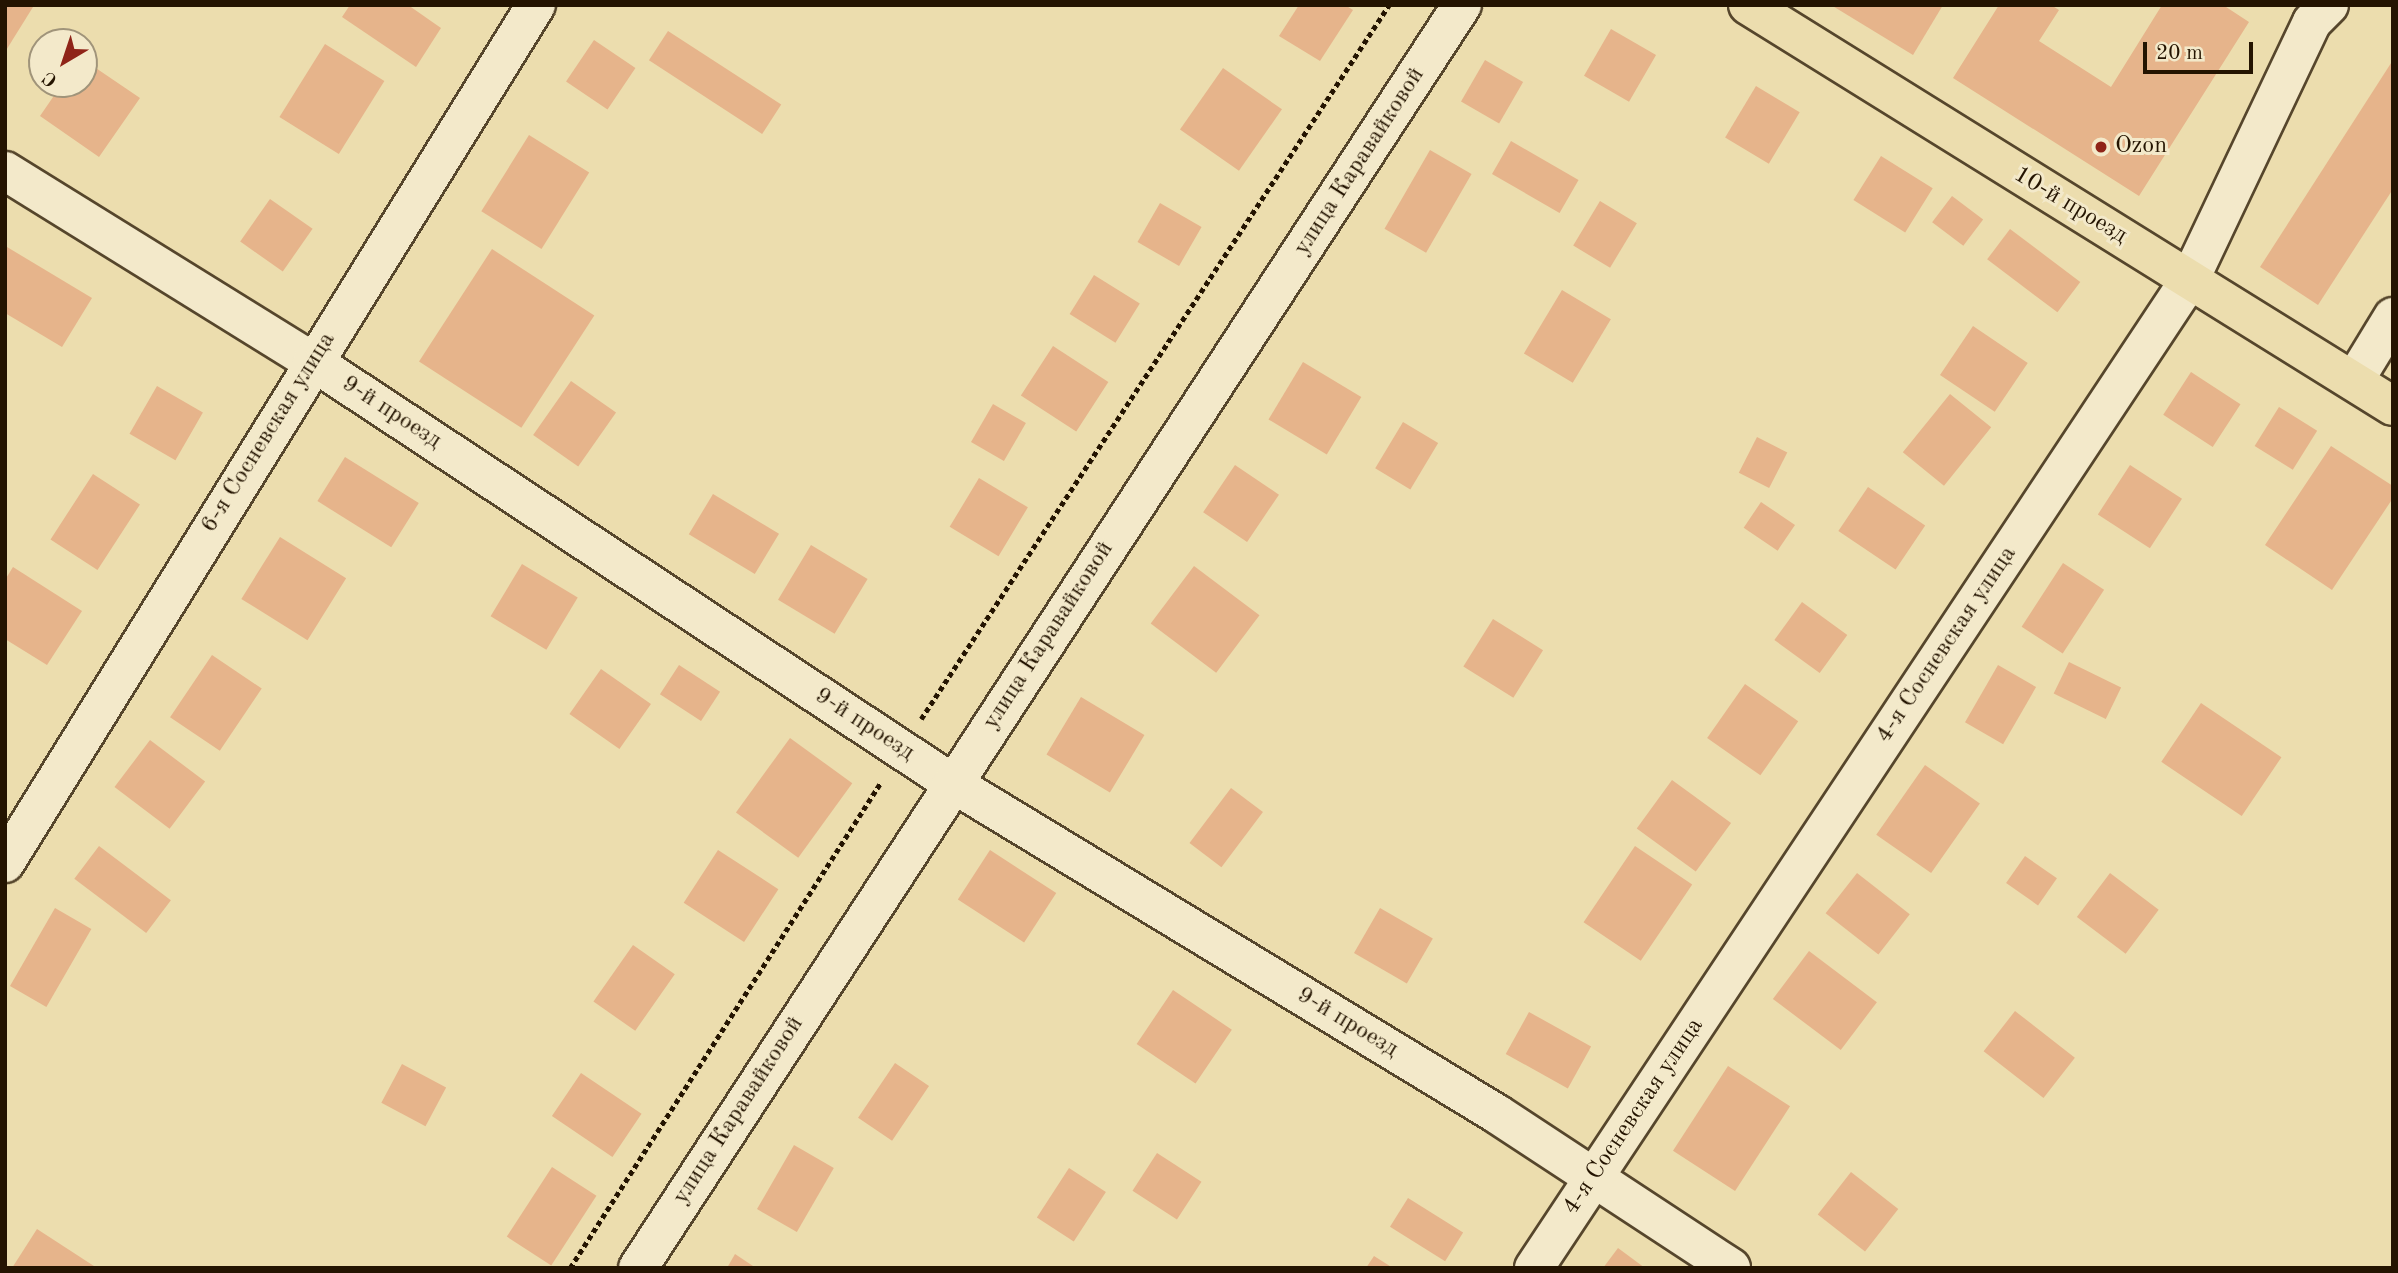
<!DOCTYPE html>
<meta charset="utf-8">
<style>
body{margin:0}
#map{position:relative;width:2398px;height:1273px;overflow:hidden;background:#ecddae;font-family:"Old Standard TT",serif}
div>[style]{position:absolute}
.building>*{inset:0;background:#e6b48b;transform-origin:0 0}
.path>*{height:4.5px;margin-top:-2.25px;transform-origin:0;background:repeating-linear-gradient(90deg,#241401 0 5px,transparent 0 8.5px)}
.roads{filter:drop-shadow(2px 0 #56462c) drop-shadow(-2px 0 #56462c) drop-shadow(0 2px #56462c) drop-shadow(0 -2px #56462c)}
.minor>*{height:38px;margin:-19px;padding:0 19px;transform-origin:19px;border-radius:19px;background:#f3e9ca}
.major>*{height:38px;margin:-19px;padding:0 19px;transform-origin:19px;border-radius:19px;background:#ecddae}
.dots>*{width:19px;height:19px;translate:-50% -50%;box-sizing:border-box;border:4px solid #f3e9ca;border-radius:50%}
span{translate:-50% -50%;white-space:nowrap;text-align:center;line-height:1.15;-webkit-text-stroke:6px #f3e9ca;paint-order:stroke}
.poi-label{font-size:24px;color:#241401}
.left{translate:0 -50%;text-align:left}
.street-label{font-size:24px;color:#241401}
.frame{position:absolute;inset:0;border:7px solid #241401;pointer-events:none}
.north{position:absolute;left:28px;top:28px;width:70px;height:70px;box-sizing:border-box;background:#f3e9ca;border:2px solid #a0947a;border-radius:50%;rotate:219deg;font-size:19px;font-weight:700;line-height:28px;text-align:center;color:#241401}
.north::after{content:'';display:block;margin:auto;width:24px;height:32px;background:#8f2418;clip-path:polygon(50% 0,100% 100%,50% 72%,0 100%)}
.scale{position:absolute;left:2143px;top:42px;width:110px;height:32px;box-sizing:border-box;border:4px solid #241401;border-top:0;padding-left:9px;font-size:21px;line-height:24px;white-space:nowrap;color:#241401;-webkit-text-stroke:5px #f3e9ca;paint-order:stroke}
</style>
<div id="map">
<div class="building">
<div style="clip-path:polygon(5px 5px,33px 7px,5px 52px)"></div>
<div style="clip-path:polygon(350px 5px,408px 5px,441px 28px,416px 67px,342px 17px)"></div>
<div style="clip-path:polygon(1299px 5px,1345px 5px,1353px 10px,1320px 61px,1279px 36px)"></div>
<div style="clip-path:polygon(1831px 5px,1943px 5px,1913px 55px)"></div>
<div style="clip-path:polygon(1999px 5px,2051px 5px,2059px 10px,2039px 41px,2111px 87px,2162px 5px,2223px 5px,2249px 22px,2139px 196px,1953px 78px)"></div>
<div style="left:1611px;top:29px;width:52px;height:54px;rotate:30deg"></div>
<div style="left:668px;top:31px;width:135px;height:35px;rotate:33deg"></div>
<div style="left:594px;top:40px;width:50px;height:50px;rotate:34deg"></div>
<div style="left:325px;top:44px;width:70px;height:86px;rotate:32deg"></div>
<div style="clip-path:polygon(84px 60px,140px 98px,99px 157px,40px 116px,62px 84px,84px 84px)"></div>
<div style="left:1485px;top:60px;width:44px;height:48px;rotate:30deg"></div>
<div style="clip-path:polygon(2393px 60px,2393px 189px,2318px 305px,2260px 267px)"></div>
<div style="left:1223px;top:68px;width:72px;height:75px;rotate:35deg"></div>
<div style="left:1756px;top:86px;width:51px;height:60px;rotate:31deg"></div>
<div style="left:529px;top:135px;width:71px;height:90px;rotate:32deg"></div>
<div style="left:1511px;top:141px;width:78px;height:38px;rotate:30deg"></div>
<div style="left:1430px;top:150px;width:48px;height:91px;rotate:30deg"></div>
<div style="left:1881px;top:156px;width:61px;height:52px;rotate:32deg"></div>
<div style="left:1952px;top:196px;width:39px;height:33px;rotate:37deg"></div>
<div style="left:270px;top:199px;width:52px;height:52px;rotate:35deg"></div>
<div style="left:1600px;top:201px;width:43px;height:52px;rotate:31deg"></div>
<div style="left:1160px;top:203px;width:48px;height:45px;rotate:30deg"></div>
<div style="left:2010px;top:229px;width:88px;height:38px;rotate:37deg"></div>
<div style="clip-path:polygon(7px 247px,92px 298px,62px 347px,5px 313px)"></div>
<div style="left:492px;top:249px;width:122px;height:134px;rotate:33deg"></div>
<div style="left:1094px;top:275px;width:54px;height:46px;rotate:32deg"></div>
<div style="left:1562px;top:290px;width:57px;height:74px;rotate:31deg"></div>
<div style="left:1973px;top:326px;width:66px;height:59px;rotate:34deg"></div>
<div style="left:1053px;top:346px;width:66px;height:59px;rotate:33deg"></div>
<div style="left:1303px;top:362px;width:68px;height:67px;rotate:31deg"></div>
<div style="left:2191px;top:372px;width:59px;height:51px;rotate:33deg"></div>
<div style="left:571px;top:381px;width:55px;height:66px;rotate:35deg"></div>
<div style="left:157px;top:386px;width:53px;height:55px;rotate:30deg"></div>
<div style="left:1950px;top:394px;width:53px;height:75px;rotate:39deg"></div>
<div style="left:993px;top:404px;width:38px;height:44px;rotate:30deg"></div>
<div style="left:2279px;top:407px;width:45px;height:46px;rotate:32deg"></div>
<div style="left:1403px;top:422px;width:41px;height:54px;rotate:31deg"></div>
<div style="left:1757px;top:437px;width:34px;height:40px;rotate:27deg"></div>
<div style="clip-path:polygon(2331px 446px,2393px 486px,2393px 498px,2332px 590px,2265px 545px)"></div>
<div style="left:345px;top:457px;width:87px;height:52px;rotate:32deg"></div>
<div style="left:1235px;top:465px;width:53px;height:57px;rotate:34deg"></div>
<div style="left:2130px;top:465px;width:62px;height:59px;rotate:33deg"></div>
<div style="left:93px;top:474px;width:56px;height:78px;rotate:33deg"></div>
<div style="left:979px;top:478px;width:57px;height:57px;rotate:31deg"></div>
<div style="left:1868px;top:487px;width:69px;height:53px;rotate:34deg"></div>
<div style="left:713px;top:494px;width:77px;height:47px;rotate:31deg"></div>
<div style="left:1761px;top:502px;width:41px;height:31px;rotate:34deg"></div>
<div style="left:280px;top:537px;width:78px;height:73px;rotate:32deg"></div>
<div style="left:811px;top:545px;width:66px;height:64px;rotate:31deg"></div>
<div style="left:2063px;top:563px;width:49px;height:76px;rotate:33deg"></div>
<div style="left:522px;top:564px;width:65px;height:61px;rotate:31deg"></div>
<div style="left:1194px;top:566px;width:82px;height:72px;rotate:37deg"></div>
<div style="clip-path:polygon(13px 567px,82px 611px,47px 665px,5px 639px,5px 580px)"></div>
<div style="left:1802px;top:602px;width:56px;height:47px;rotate:36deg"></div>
<div style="left:1493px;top:619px;width:59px;height:56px;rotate:32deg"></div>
<div style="left:212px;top:655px;width:60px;height:75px;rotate:34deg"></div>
<div style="left:2069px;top:662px;width:58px;height:35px;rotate:26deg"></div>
<div style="left:679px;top:665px;width:49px;height:35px;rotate:33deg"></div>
<div style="left:1998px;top:665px;width:44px;height:66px;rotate:30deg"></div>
<div style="left:601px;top:669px;width:61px;height:55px;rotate:35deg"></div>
<div style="left:1745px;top:684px;width:65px;height:66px;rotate:35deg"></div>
<div style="left:1081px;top:697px;width:74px;height:67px;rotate:31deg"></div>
<div style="left:2201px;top:703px;width:97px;height:71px;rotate:34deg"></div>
<div style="left:790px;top:738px;width:77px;height:92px;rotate:36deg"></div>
<div style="left:150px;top:740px;width:69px;height:59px;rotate:37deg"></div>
<div style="left:1925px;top:765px;width:67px;height:85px;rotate:35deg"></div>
<div style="left:1672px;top:780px;width:73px;height:60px;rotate:36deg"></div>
<div style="left:1231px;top:788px;width:40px;height:69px;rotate:37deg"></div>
<div style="left:99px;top:846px;width:90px;height:41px;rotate:37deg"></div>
<div style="left:1635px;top:846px;width:69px;height:92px;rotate:34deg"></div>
<div style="left:718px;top:850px;width:72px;height:63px;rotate:33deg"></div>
<div style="left:990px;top:850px;width:79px;height:59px;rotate:33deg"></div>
<div style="left:2025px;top:856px;width:39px;height:33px;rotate:35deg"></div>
<div style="left:1857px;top:873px;width:67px;height:51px;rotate:38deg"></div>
<div style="left:2110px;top:873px;width:61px;height:55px;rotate:37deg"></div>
<div style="left:55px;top:908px;width:42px;height:90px;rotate:30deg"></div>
<div style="left:1380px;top:908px;width:61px;height:52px;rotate:30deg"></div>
<div style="left:633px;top:945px;width:51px;height:69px;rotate:35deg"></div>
<div style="left:1809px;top:951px;width:85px;height:60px;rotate:37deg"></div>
<div style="left:1173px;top:990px;width:71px;height:65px;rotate:34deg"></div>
<div style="left:2015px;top:1011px;width:76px;height:51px;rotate:38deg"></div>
<div style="left:1529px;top:1012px;width:71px;height:48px;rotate:29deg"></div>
<div style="left:895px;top:1063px;width:41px;height:66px;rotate:34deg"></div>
<div style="left:402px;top:1064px;width:50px;height:44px;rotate:28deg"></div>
<div style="left:1728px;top:1066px;width:74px;height:101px;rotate:33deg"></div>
<div style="left:581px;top:1073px;width:73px;height:52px;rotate:34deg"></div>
<div style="left:794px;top:1145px;width:46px;height:74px;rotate:30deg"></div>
<div style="left:1157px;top:1153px;width:53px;height:45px;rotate:33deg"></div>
<div style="left:552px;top:1167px;width:53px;height:83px;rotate:33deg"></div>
<div style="left:1069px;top:1168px;width:44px;height:59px;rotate:33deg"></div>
<div style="left:1851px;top:1172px;width:60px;height:54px;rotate:38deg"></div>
<div style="left:1408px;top:1198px;width:65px;height:34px;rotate:32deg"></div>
<div style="clip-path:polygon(37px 1229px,97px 1268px,12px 1268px)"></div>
<div style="clip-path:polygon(1618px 1248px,1645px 1268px,1603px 1268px)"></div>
<div style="clip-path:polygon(735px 1254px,756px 1268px,727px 1268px)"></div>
<div style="clip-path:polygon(1374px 1256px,1393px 1268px,1366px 1268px)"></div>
</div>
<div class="path">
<div style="left:921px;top:719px;width:854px;rotate:-56.76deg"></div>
<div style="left:570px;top:1268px;width:577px;rotate:-57.38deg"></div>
</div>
<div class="roads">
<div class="minor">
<div style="left:5px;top:171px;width:361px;rotate:31.8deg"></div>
<div style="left:312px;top:361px;width:767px;rotate:33.4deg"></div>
<div style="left:952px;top:783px;width:638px;rotate:31.27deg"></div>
<div style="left:1497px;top:1114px;width:280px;rotate:33.3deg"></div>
<div style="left:2354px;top:381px;width:75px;rotate:-58.6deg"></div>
<div style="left:5px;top:863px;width:1009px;rotate:-58.25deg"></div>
<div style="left:638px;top:1268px;width:1508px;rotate:-56.88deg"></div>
<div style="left:1534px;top:1268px;width:1187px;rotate:-56.44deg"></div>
<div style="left:2190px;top:279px;width:284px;rotate:-64.6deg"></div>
<div style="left:2312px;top:22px;width:24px;rotate:-45deg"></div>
</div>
<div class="major">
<div style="left:1748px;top:5px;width:759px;rotate:31.87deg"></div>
</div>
</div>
<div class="dots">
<div style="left:2101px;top:147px;background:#8f2418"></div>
</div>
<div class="poi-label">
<span class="left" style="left:2115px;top:147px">Ozon</span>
</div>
<div class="street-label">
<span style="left:1360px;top:162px;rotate:-57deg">улица Каравайковой</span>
<span style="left:2070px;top:206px;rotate:31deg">10-й проезд</span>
<span style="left:391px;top:413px;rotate:33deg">9-й проезд</span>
<span style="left:269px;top:433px;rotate:-58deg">6-я Сосневская улица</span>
<span style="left:1049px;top:636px;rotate:-57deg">улица Каравайковой</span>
<span style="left:1947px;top:645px;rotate:-56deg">4-я Сосневская улица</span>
<span style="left:864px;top:725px;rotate:33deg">9-й проезд</span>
<span style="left:1347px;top:1023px;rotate:31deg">9-й проезд</span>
<span style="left:739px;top:1111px;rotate:-57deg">улица Каравайковой</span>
<span style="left:1634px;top:1117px;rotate:-56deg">4-я Сосневская улица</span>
</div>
<div class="frame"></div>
<div class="north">С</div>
<div class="scale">20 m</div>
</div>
